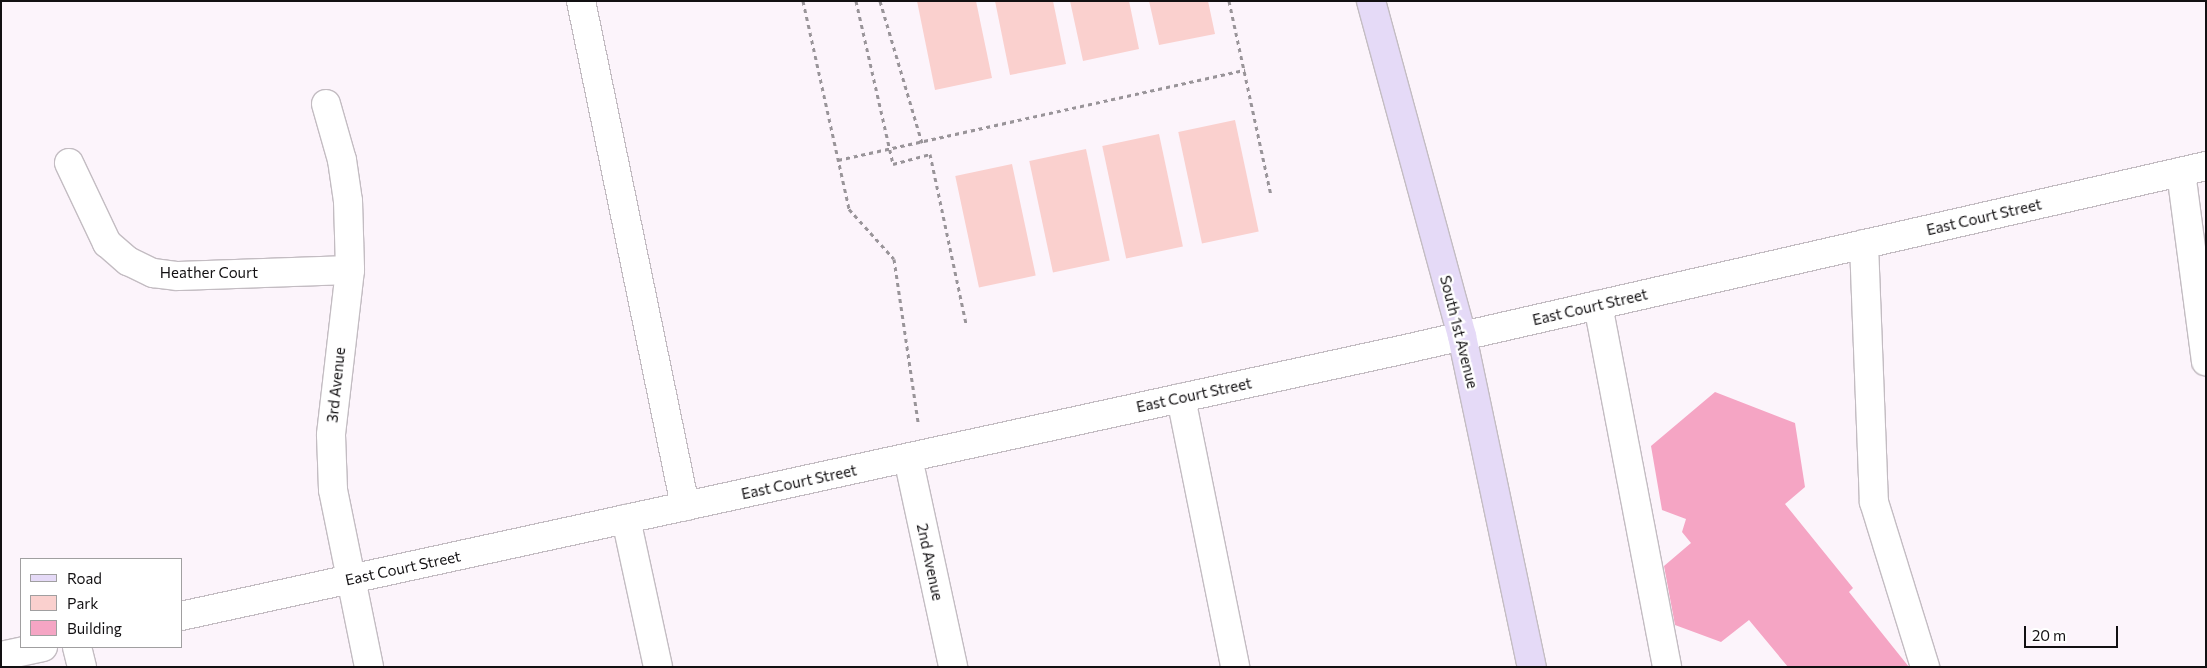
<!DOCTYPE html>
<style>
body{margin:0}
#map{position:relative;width:2207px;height:668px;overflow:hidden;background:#fcf4fb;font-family:Commissioner,sans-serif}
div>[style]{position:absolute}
.green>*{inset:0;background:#fad0ce;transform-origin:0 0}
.building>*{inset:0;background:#f5a5c4}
.path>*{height:3px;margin-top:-1.5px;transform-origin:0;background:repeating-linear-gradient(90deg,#999499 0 4px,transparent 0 8px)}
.roads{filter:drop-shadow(1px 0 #c3bcc2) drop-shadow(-1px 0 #c3bcc2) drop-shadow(0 1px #c3bcc2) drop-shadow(0 -1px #c3bcc2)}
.minor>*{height:28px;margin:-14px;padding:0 14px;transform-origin:14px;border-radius:14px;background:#fff}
.major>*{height:28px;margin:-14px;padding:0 14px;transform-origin:14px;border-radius:14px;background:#e5daf7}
span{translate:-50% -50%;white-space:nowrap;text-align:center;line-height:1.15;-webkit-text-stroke:4.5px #fff;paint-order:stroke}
.street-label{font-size:15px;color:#121012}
.frame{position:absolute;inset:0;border:2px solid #121012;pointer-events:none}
.legend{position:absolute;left:20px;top:558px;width:162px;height:90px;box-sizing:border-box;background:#fff;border:1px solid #a09fa0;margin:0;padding:6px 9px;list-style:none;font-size:15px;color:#121012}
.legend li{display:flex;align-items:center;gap:10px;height:25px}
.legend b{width:25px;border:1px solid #a09fa0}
.scale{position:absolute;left:2024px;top:626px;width:94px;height:22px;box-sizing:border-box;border:2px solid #121012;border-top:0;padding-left:6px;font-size:15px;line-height:18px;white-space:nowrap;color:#121012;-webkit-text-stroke:4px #fff;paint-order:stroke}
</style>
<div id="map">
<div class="green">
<div style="clip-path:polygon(917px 1px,976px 1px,992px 78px,935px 90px)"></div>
<div style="clip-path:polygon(995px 1px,1053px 1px,1066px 64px,1010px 75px)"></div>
<div style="clip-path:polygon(1070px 1px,1129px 1px,1139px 49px,1083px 61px)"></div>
<div style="clip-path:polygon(1149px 1px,1208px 1px,1215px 34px,1159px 45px)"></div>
<div style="left:1235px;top:120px;width:114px;height:58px;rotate:78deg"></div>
<div style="left:1159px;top:134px;width:115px;height:58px;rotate:78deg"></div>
<div style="left:1086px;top:149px;width:114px;height:58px;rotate:78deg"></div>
<div style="left:1012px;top:164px;width:114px;height:58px;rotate:78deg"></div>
</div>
<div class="building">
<div style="clip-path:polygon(1715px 392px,1795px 423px,1805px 487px,1785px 504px,1853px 588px,1849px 592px,1909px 667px,1788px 667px,1749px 620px,1721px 642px,1675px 625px,1664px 566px,1691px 543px,1682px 532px,1686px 519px,1662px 510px,1651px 446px)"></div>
</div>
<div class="path">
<div style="left:803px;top:1px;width:213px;rotate:77.5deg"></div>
<div style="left:849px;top:209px;width:67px;rotate:48deg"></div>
<div style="left:894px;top:259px;width:165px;rotate:81.6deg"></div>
<div style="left:856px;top:1px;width:167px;rotate:77.2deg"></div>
<div style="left:893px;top:164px;width:38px;rotate:-15deg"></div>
<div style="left:930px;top:154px;width:174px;rotate:78deg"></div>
<div style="left:880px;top:1px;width:148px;rotate:73.5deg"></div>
<div style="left:1229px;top:1px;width:199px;rotate:77.8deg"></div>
<div style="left:838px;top:160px;width:417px;rotate:-12.5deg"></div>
</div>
<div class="roads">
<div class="minor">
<div style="left:581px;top:1px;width:516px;rotate:78.36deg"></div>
<div style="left:326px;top:104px;width:58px;rotate:74.1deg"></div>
<div style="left:342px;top:160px;width:41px;rotate:81.7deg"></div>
<div style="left:348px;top:201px;width:69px;rotate:88.3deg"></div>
<div style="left:350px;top:270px;width:166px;rotate:96.6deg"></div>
<div style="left:331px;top:435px;width:55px;rotate:87.9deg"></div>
<div style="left:333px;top:490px;width:181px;rotate:78.5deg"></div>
<div style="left:69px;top:163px;width:89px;rotate:64.6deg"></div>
<div style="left:107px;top:243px;width:28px;rotate:41deg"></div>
<div style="left:128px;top:261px;width:28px;rotate:26deg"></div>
<div style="left:153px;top:273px;width:25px;rotate:7deg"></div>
<div style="left:178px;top:276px;width:172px;rotate:-2deg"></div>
<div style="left:2181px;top:172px;width:191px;rotate:82.5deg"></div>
<div style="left:1864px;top:244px;width:258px;rotate:87.8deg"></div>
<div style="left:1874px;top:502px;width:173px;rotate:72.8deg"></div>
<div style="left:1598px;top:305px;width:369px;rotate:79.2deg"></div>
<div style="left:1181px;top:398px;width:274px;rotate:78.6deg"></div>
<div style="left:908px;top:458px;width:214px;rotate:77.8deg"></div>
<div style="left:626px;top:519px;width:151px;rotate:77.8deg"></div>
<div style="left:181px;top:616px;width:1258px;rotate:-12.3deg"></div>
<div style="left:1410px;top:348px;width:817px;rotate:-12.88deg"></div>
<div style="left:77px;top:647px;width:21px;rotate:76deg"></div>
<div style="left:1px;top:656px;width:43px;rotate:-12.1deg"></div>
</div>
<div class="major">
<div style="left:1371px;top:1px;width:347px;rotate:74.8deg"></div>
<div style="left:1462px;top:336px;width:338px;rotate:78.1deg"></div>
</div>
</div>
<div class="street-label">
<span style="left:1984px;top:217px;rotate:-13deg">East Court Street</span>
<span style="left:209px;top:273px">Heather Court</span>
<span style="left:1590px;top:307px;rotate:-13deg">East Court Street</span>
<span style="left:1459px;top:332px;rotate:76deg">South 1st Avenue</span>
<span style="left:336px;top:385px;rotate:-84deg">3rd Avenue</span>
<span style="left:1194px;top:395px;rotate:-12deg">East Court Street</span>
<span style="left:799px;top:482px;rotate:-12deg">East Court Street</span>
<span style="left:930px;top:562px;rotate:78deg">2nd Avenue</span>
<span style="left:403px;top:568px;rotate:-12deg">East Court Street</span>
</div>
<div class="frame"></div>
<ul class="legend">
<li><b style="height:6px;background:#e5daf7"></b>Road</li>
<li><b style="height:14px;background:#fad0ce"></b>Park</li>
<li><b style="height:14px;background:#f5a5c4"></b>Building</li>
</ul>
<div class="scale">20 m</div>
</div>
